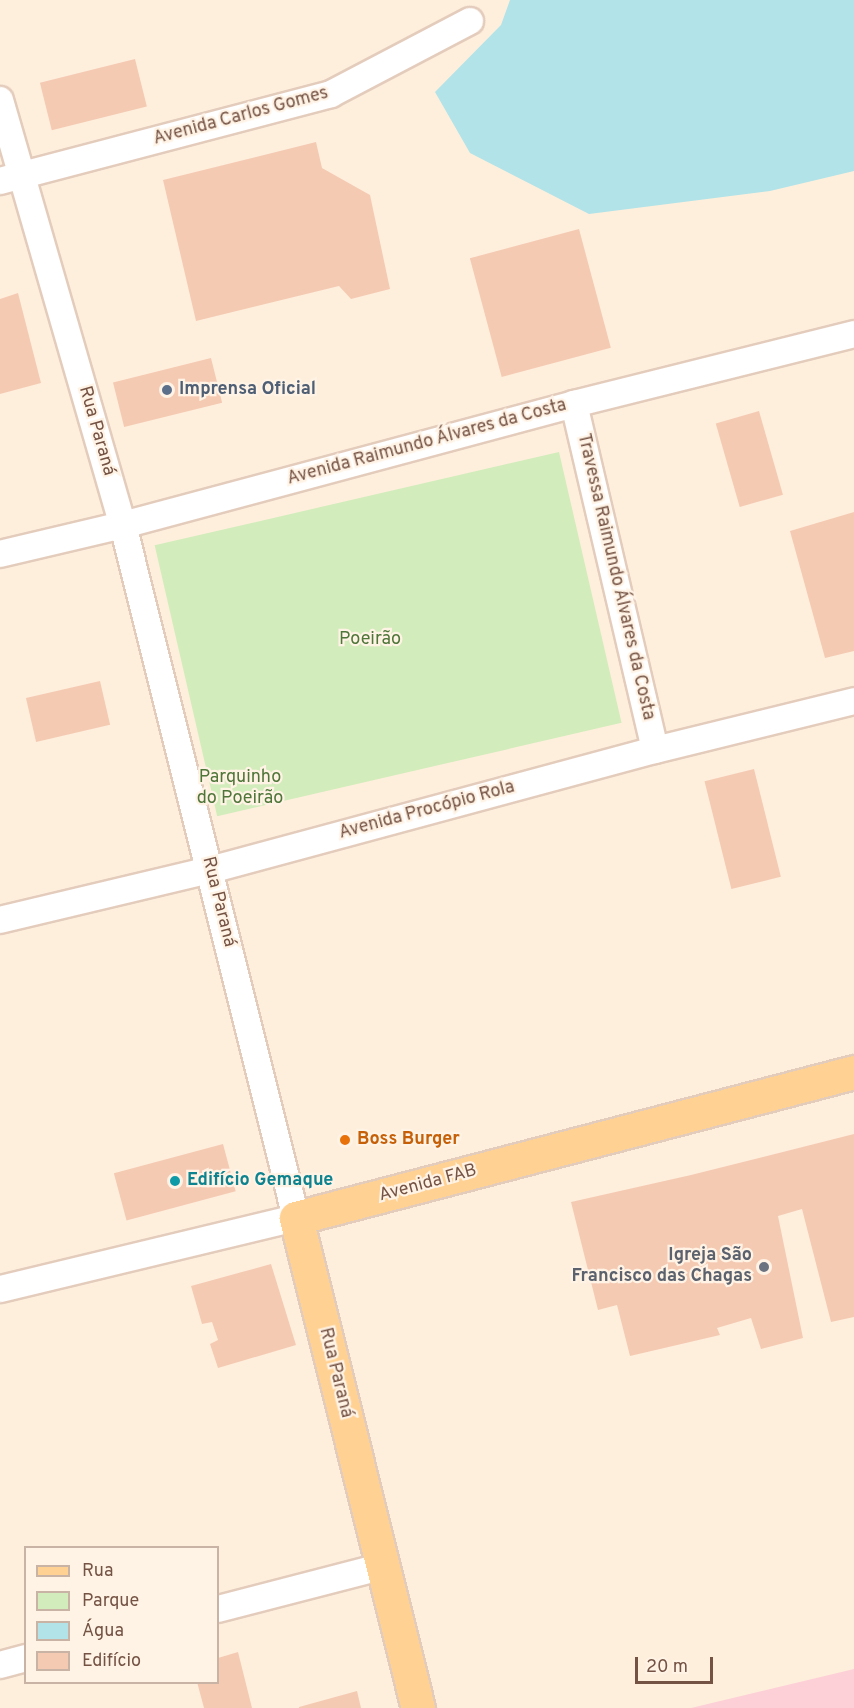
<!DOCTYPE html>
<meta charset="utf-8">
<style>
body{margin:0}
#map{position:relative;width:854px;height:1708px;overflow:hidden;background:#feefdd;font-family:Overpass,sans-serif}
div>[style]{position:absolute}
.medical>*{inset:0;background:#fdd0d7}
.green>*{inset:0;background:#d2ecbb;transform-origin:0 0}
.water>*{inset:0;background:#b1e3e8}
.building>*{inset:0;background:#f5cab3;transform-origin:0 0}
.roads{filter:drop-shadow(2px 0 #e4ccbc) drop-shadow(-2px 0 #e4ccbc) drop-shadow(0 2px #e4ccbc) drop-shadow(0 -2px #e4ccbc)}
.minor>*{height:26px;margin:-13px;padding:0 13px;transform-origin:13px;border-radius:13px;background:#fff}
.major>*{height:33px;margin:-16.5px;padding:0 16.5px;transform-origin:16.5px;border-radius:16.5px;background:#ffd193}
.dots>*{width:16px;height:16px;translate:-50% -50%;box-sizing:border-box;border:3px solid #fff3e5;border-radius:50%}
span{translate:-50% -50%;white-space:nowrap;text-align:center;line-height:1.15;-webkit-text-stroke:4.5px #fff3e5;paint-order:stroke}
.street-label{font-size:18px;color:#755344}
.service-label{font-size:18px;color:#4e5e75;font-weight:700}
.left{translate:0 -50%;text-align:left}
.park-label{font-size:18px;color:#4e7639}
.food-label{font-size:18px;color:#c56008;font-weight:700}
.culture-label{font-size:18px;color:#0d838f;font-weight:700}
.worship-label{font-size:18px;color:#5b616d;font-weight:700}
.right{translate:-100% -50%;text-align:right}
.legend{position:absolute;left:24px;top:1546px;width:195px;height:138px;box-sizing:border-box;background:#fff3e5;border:2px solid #c8b3a5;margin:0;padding:8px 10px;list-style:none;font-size:18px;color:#755344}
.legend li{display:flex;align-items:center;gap:12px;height:30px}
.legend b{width:30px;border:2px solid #c8b3a5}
.scale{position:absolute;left:635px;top:1657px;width:78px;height:27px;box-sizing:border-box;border:3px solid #755344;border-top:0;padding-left:8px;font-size:18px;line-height:21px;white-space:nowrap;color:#755344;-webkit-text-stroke:4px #fff3e5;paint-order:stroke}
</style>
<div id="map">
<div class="medical">
<div style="clip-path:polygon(854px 1668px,854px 1708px,691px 1708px,854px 1669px)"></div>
</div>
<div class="green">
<div style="left:559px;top:452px;width:278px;height:415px;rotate:77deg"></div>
</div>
<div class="water">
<div style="clip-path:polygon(510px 0,854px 0,854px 171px,770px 191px,589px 214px,470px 153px,435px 92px,501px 25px)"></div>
</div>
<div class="building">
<div style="left:135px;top:59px;width:49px;height:98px;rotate:76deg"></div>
<div style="clip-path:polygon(316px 142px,322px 168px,370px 195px,390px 289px,351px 299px,339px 286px,196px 321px,163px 180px)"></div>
<div style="left:579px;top:229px;width:123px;height:113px;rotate:75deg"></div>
<div style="clip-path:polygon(18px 293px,41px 383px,0 394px,0 299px)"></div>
<div style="left:211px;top:358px;width:46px;height:101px;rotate:76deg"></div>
<div style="left:759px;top:411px;width:87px;height:45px;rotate:74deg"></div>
<div style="clip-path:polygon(854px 512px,854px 651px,825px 658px,790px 531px)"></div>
<div style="left:100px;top:681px;width:45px;height:76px;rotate:77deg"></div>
<div style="left:754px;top:769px;width:111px;height:51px;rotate:76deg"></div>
<div style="clip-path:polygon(854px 1134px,854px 1317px,831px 1322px,802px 1209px,778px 1216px,803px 1338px,761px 1349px,751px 1318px,717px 1328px,720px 1335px,630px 1356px,617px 1305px,598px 1310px,571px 1202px,691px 1175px)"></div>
<div style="left:223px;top:1144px;width:49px;height:113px;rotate:75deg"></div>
<div style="clip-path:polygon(271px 1264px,296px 1345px,218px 1368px,210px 1344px,218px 1340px,212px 1322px,202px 1324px,191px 1286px)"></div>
<div style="clip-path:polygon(238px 1652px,252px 1708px,204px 1708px,197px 1682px,218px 1682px,218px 1658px)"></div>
<div style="clip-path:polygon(357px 1691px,361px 1708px,299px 1708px,299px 1707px)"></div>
</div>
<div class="roads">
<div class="minor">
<div style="left:0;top:100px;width:442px;rotate:73.9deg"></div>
<div style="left:123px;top:525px;width:714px;rotate:75.98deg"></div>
<div style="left:296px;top:1218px;width:304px;rotate:166.5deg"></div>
<div style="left:0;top:181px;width:342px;rotate:-14.7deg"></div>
<div style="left:331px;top:94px;width:157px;rotate:-27.7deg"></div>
<div style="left:574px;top:404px;width:355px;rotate:76.8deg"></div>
<div style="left:0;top:554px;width:126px;rotate:-13.3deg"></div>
<div style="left:123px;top:525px;width:467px;rotate:-15deg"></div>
<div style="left:574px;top:404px;width:289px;rotate:-14deg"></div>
<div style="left:0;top:920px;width:216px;rotate:-13.4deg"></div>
<div style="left:210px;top:870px;width:461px;rotate:-15.1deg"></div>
<div style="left:655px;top:750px;width:205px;rotate:-13.8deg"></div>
<div style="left:218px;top:1609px;width:171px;rotate:-14.5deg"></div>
<div style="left:0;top:1665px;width:27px;rotate:-15deg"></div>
</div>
<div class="major">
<div style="left:418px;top:1708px;width:505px;rotate:-103.98deg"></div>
<div style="left:296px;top:1218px;width:577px;rotate:-14.66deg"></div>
</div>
</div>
<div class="dots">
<div style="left:167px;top:390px;background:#5c6f8a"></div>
<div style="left:345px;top:1140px;background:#e8710a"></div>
<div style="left:175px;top:1181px;background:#0f9aa8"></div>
<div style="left:764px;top:1267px;background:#6b7280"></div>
</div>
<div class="street-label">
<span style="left:241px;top:117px;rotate:-15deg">Avenida Carlos Gomes</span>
<span style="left:96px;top:431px;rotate:74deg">Rua Paraná</span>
<span style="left:427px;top:443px;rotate:-15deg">Avenida Raimundo Álvares da Costa</span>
<span style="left:615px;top:577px;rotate:77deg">Travessa Raimundo Álvares da Costa</span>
<span style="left:427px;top:811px;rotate:-15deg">Avenida Procópio Rola</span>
<span style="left:218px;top:902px;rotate:76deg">Rua Paraná</span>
<span style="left:428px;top:1184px;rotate:-15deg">Avenida FAB</span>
<span style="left:335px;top:1373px;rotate:76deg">Rua Paraná</span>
</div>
<div class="service-label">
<span class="left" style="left:179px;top:390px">Imprensa Oficial</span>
</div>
<div class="park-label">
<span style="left:370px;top:640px">Poeirão</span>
<span style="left:240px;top:789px">Parquinho<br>do Poeirão</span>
</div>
<div class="food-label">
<span class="left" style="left:357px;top:1140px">Boss Burger</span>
</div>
<div class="culture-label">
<span class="left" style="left:187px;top:1181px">Edifício Gemaque</span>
</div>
<div class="worship-label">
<span class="right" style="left:752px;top:1267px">Igreja São<br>Francisco das Chagas</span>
</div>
<ul class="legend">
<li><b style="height:8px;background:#ffd193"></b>Rua</li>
<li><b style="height:16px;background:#d2ecbb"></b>Parque</li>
<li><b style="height:16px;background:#b1e3e8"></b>Água</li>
<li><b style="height:16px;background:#f5cab3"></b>Edifício</li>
</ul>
<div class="scale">20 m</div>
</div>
